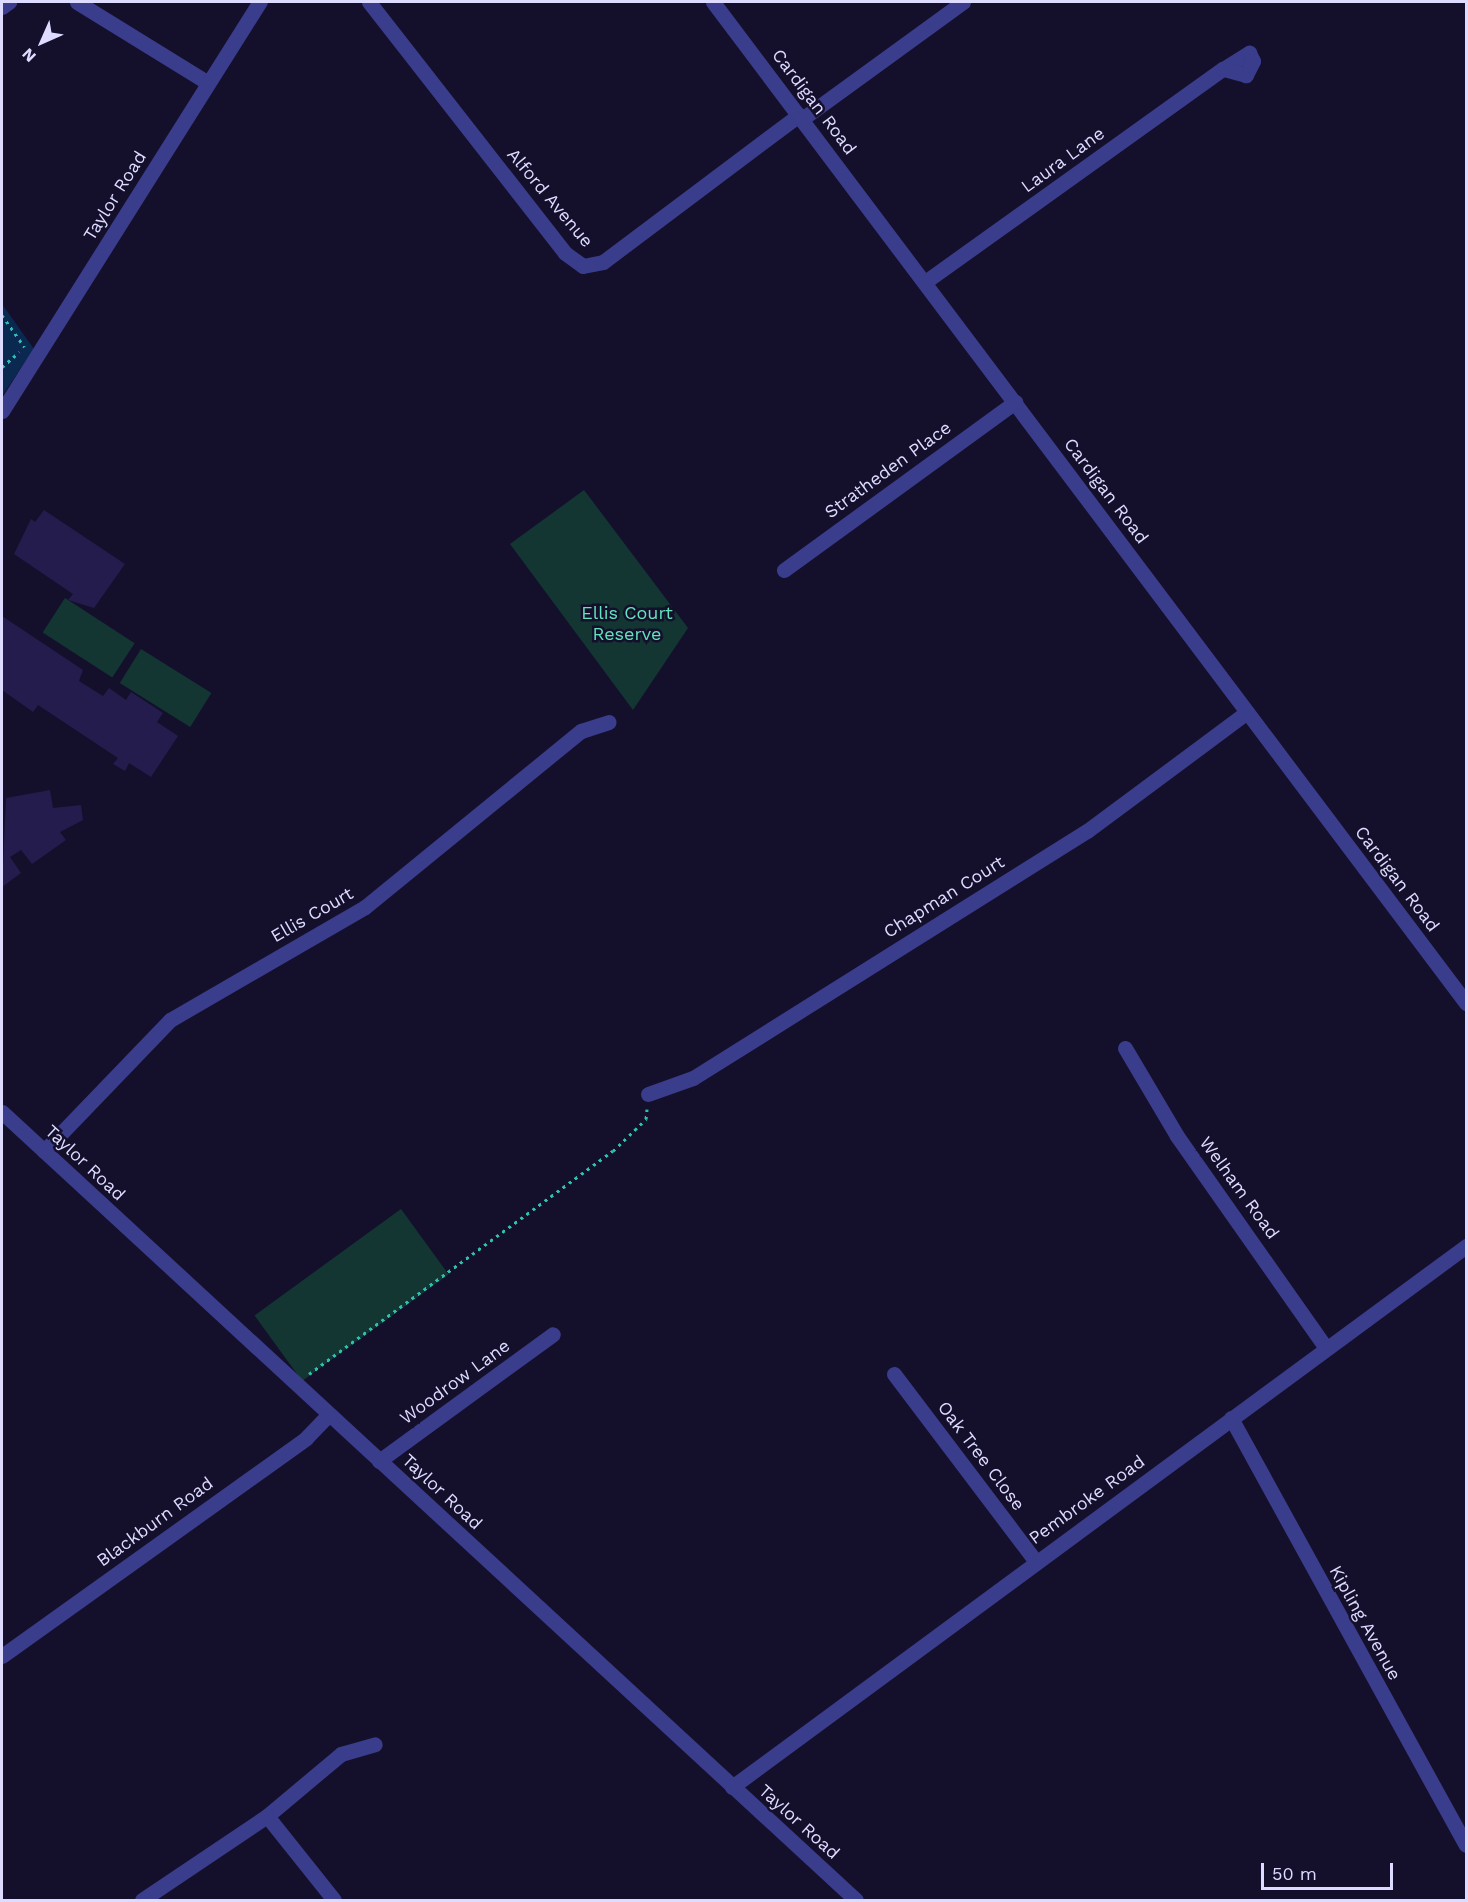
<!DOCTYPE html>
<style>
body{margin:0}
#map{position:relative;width:1468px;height:1902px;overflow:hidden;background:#14102c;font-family:"Work Sans",sans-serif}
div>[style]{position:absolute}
.green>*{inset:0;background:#133633;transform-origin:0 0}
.water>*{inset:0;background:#0b2850}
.building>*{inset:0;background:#231c4d}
.path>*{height:3px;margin-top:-1.5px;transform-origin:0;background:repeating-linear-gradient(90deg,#2dc1b0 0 3px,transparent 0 7.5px)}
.minor>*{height:15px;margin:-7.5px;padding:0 7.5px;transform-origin:7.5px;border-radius:7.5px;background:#3a3c8c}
span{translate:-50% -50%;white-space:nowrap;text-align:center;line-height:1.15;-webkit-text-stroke:5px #14102c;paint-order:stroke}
.street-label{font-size:18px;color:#dddbff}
.park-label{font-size:18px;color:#62e4bc}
.frame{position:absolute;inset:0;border:3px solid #dddbff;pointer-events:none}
.north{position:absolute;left:12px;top:12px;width:60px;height:60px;-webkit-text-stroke:4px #14102c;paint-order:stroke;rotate:225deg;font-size:16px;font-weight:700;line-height:24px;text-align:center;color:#dddbff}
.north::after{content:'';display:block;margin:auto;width:21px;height:27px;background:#dddbff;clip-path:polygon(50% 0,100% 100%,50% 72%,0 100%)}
.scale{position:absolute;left:1261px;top:1863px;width:132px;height:27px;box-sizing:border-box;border:3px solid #dddbff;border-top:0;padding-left:8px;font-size:18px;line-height:21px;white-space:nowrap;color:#dddbff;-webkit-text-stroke:4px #14102c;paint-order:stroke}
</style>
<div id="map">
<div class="green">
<div style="clip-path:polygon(584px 490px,688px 628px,633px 710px,510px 544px)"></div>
<div style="left:65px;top:598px;width:83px;height:41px;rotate:33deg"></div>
<div style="left:141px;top:649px;width:83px;height:40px;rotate:32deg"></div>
<div style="left:401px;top:1209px;width:81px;height:181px;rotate:54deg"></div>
</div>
<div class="water">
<div style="clip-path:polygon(2px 304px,34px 349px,2px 396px)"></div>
</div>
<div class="building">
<div style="clip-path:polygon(44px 510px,125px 564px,94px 608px,68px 600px,73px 594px,14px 554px,31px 519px,35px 522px)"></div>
<div style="clip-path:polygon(2px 616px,83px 670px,79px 681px,103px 696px,109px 688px,126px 700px,131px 692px,163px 713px,157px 722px,178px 736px,151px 777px,129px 763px,125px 771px,113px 764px,118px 758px,38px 705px,33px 712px,2px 690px)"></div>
<div style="clip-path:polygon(50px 790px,53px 808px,81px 805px,83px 820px,60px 832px,66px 840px,32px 864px,21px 850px,10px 857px,21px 873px,2px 887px,6px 798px)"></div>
</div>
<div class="path">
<div style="left:2px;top:315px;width:39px;rotate:55deg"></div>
<div style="left:2px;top:367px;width:23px;rotate:-41deg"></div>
<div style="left:309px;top:1374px;width:377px;rotate:-36.3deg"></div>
<div style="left:613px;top:1151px;width:46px;rotate:-44.1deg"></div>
<div style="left:646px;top:1119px;width:10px;rotate:-84deg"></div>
</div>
<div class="minor">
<div style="left:77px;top:2px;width:154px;rotate:31.7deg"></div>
<div style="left:369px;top:2px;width:318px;rotate:52deg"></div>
<div style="left:565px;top:253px;width:22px;rotate:36deg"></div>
<div style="left:583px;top:266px;width:20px;rotate:-11deg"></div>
<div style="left:603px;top:262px;width:245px;rotate:-36.9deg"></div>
<div style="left:713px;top:2px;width:1253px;rotate:53.05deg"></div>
<div style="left:2px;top:7px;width:9px;rotate:-36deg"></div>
<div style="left:802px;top:119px;width:199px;rotate:-36deg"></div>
<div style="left:925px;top:282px;width:366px;rotate:-35.6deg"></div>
<div style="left:1223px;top:69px;width:31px;rotate:-32deg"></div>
<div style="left:1249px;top:53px;width:9px;rotate:63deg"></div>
<div style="left:1253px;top:61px;width:16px;rotate:117deg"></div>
<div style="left:1246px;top:75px;width:24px;rotate:-165deg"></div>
<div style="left:2px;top:411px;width:484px;rotate:-57.8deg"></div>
<div style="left:784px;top:570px;width:286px;rotate:-36deg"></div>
<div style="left:1125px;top:1048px;width:102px;rotate:59.4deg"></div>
<div style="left:1177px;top:1136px;width:259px;rotate:54.9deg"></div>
<div style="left:648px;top:1094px;width:48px;rotate:-19.6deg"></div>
<div style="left:693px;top:1078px;width:465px;rotate:-32.1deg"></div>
<div style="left:1087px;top:831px;width:199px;rotate:-36.6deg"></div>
<div style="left:2px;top:1112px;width:1162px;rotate:42.7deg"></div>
<div style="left:44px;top:1151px;width:182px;rotate:-46.1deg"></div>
<div style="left:170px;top:1020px;width:225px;rotate:-30.1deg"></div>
<div style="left:365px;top:907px;width:279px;rotate:-39.2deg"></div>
<div style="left:581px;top:731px;width:29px;rotate:-18deg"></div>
<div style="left:894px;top:1374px;width:236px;rotate:52.9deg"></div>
<div style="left:1231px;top:1418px;width:487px;rotate:61.2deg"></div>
<div style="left:379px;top:1461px;width:215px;rotate:-36.1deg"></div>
<div style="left:2px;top:1656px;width:374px;rotate:-35.6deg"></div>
<div style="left:306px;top:1438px;width:32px;rotate:-46deg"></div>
<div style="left:732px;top:1787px;width:912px;rotate:-36.39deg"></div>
<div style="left:267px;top:1816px;width:97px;rotate:-40deg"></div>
<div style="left:341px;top:1754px;width:35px;rotate:-16deg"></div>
<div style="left:142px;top:1900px;width:151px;rotate:-33.9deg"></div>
<div style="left:267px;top:1816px;width:107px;rotate:51.4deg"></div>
</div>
<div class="street-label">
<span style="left:814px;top:102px;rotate:53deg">Cardigan Road</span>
<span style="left:1063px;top:160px;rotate:-36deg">Laura Lane</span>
<span style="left:115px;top:196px;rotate:-58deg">Taylor Road</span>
<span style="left:550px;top:198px;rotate:50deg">Alford Avenue</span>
<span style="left:888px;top:470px;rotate:-36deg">Stratheden Place</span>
<span style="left:1106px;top:491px;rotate:53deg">Cardigan Road</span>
<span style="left:1397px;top:879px;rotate:53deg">Cardigan Road</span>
<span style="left:944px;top:897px;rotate:-32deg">Chapman Court</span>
<span style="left:312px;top:915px;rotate:-30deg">Ellis Court</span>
<span style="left:85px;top:1163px;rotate:43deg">Taylor Road</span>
<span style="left:1239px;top:1188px;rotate:54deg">Welham Road</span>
<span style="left:455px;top:1382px;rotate:-36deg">Woodrow Lane</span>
<span style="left:981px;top:1456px;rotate:53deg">Oak Tree Close</span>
<span style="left:442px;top:1492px;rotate:43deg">Taylor Road</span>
<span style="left:1087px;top:1500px;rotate:-36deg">Pembroke Road</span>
<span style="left:155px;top:1522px;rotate:-36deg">Blackburn Road</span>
<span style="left:1365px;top:1623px;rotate:61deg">Kipling Avenue</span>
<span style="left:799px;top:1822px;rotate:42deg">Taylor Road</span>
</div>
<div class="park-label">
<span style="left:627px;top:624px">Ellis Court<br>Reserve</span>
</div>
<div class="frame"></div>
<div class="north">N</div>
<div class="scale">50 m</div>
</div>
